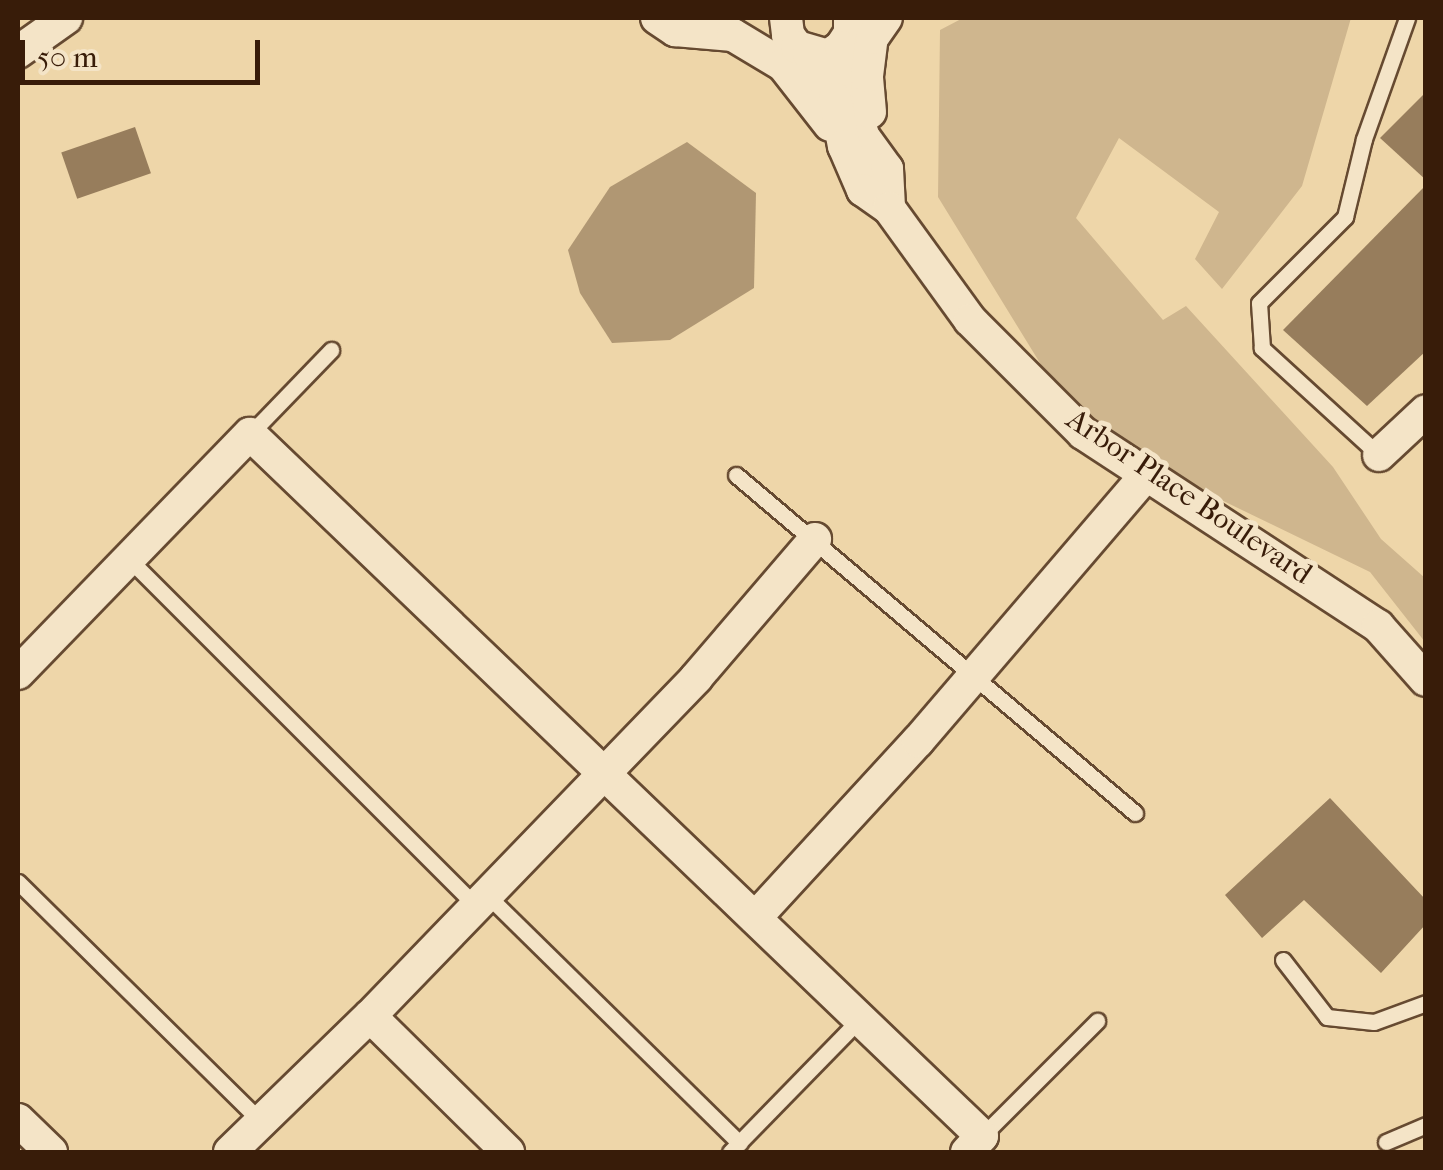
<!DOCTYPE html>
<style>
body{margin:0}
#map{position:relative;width:1443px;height:1170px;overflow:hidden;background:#eed6a9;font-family:"IM FELL French Canon",serif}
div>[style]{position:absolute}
.green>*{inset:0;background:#cfb68e}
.water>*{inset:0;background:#b09773}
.building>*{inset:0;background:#977d5c;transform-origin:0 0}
.roads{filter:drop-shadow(2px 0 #664a31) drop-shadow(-2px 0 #664a31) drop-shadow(0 2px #664a31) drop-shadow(0 -2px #664a31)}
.service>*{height:15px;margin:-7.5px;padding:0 7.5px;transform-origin:7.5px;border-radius:7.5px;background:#f4e4c7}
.minor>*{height:32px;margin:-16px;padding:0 16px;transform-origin:16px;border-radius:16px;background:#f4e4c7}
span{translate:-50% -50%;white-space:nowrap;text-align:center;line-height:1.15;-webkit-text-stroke:10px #f4e4c7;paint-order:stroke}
.street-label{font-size:30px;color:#381c09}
.frame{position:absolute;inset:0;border:20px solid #381c09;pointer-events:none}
.scale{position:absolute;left:20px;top:40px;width:240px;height:45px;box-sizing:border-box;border:5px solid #381c09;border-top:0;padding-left:12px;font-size:30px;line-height:35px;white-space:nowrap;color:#381c09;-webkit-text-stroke:8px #f4e4c7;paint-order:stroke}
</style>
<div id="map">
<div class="green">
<div style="clip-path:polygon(963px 18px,1351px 18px,1302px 186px,1222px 289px,1195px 259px,1219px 212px,1119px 138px,1076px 218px,1163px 320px,1186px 306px,1333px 467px,1381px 539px,1425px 578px,1425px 642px,1370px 572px,1083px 433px,938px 197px,940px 30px)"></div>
</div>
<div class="water">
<div style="clip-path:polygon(687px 142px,756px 193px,754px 288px,670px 340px,612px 343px,580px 293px,568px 250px,610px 187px)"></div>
</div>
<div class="building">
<div style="clip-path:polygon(1426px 92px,1426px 180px,1380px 138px)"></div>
<div style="left:135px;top:127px;width:49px;height:78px;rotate:71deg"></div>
<div style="clip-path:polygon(1426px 185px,1426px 351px,1367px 406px,1283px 330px)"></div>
<div style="clip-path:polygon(1330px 798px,1426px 900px,1426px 924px,1381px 973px,1304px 900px,1262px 938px,1225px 895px)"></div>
</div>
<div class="roads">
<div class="service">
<div style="left:250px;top:434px;width:117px;rotate:-46deg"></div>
<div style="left:1379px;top:455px;width:159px;rotate:-137.6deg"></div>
<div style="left:1262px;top:348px;width:45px;rotate:-93.8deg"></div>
<div style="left:1259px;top:303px;width:122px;rotate:-45deg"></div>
<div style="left:1345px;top:217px;width:80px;rotate:-76.3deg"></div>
<div style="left:1364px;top:139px;width:128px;rotate:-70.4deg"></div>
<div style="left:736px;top:475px;width:523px;rotate:40.27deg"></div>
<div style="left:129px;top:559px;width:491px;rotate:45deg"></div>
<div style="left:18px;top:882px;width:342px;rotate:44.6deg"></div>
<div style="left:487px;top:895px;width:354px;rotate:44.5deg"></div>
<div style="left:1283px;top:960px;width:72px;rotate:52.3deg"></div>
<div style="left:1327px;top:1017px;width:47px;rotate:6.1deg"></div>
<div style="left:1374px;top:1022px;width:55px;rotate:-20.1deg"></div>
<div style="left:982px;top:1136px;width:163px;rotate:-45deg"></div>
<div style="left:1386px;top:1142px;width:43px;rotate:-23deg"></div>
<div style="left:730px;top:1152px;width:186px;rotate:-45.7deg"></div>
</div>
<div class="minor">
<div style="left:657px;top:18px;width:22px;rotate:34deg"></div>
<div style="left:675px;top:30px;width:58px;rotate:4.9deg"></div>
<div style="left:733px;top:35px;width:58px;rotate:31deg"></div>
<div style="left:783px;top:65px;width:76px;rotate:51.9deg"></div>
<div style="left:786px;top:18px;width:17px;rotate:83deg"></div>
<div style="left:788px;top:35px;width:15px;rotate:53deg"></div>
<div style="left:797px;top:47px;width:32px;rotate:16deg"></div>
<div style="left:828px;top:56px;width:16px;rotate:-35deg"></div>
<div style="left:841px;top:47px;width:17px;rotate:-57deg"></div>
<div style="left:850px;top:33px;width:15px;rotate:-90deg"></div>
<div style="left:841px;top:47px;width:92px;rotate:76.1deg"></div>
<div style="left:863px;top:136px;width:41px;rotate:54deg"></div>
<div style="left:887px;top:169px;width:39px;rotate:87deg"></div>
<div style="left:18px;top:52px;width:59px;rotate:-35.3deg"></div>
<div style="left:809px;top:54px;width:52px;rotate:60deg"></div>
<div style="left:835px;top:99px;width:48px;rotate:79.2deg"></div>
<div style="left:844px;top:146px;width:48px;rotate:66.6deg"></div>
<div style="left:863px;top:190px;width:32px;rotate:35deg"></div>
<div style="left:889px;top:208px;width:138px;rotate:54.1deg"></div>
<div style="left:970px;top:320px;width:160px;rotate:45deg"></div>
<div style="left:1083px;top:433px;width:353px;rotate:33.2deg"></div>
<div style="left:1378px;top:626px;width:72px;rotate:48.4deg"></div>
<div style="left:870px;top:112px;width:36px;rotate:-95deg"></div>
<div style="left:867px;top:76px;width:38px;rotate:-83deg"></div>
<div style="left:872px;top:38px;width:24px;rotate:-55deg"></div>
<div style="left:1379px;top:455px;width:64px;rotate:-43.1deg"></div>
<div style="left:18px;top:673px;width:333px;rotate:-45.9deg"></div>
<div style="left:250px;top:434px;width:1014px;rotate:43.8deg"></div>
<div style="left:982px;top:1136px;width:22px;rotate:133deg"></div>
<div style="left:755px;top:918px;width:241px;rotate:-47.4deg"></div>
<div style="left:918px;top:741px;width:352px;rotate:-49.4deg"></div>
<div style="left:370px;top:1016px;width:470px;rotate:-46deg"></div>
<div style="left:696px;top:678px;width:183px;rotate:-49.4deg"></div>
<div style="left:18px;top:1120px;width:46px;rotate:44.1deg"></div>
<div style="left:230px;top:1152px;width:195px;rotate:-44.2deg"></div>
<div style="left:370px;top:1016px;width:194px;rotate:44.6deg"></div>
</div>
</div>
<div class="street-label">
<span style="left:1189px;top:497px;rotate:34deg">Arbor Place Boulevard</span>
</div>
<div class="frame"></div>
<div class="scale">50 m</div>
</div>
